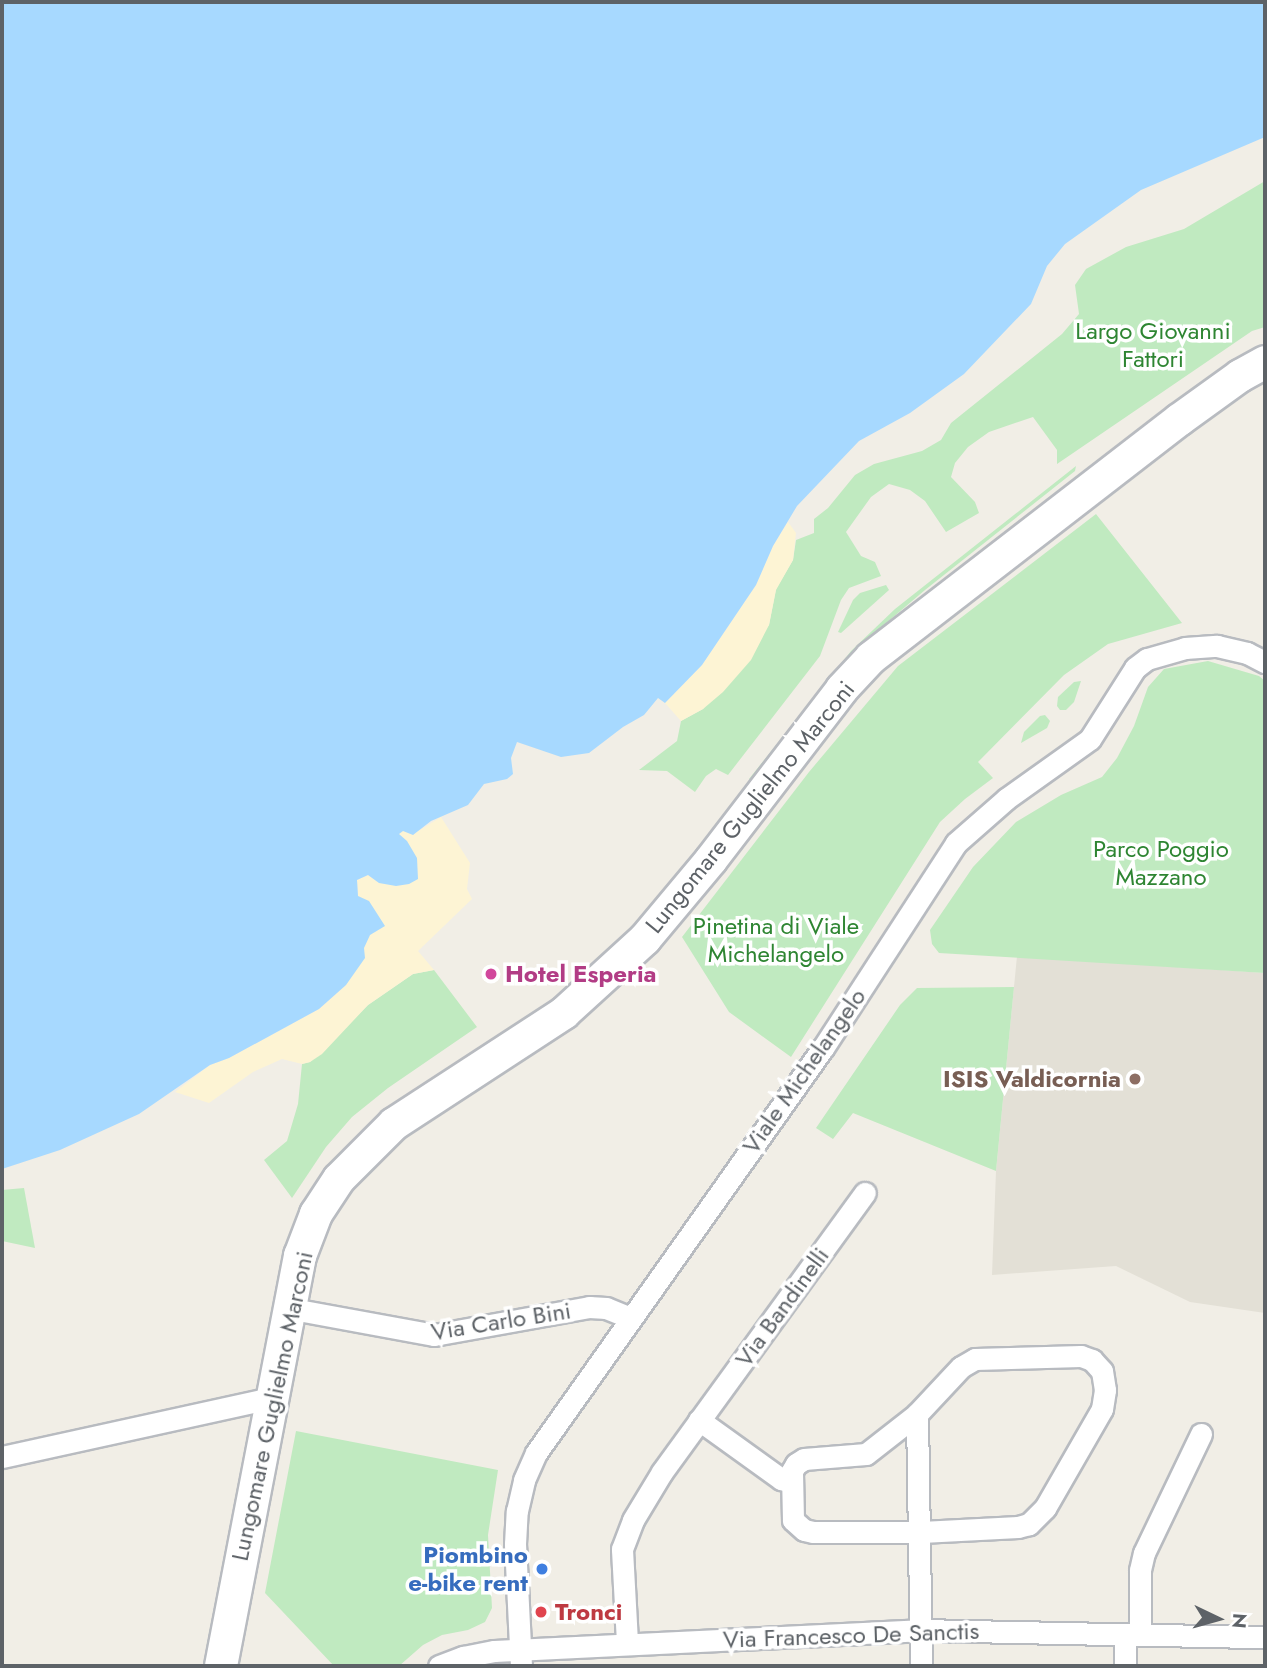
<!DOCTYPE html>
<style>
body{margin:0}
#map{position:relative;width:1267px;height:1668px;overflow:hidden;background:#f1eee6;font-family:Jost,sans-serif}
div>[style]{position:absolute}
.education>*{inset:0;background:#e3e0d6}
.green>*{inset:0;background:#c0eac0}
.sand>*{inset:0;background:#fdf4d4}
.water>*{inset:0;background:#a7d9ff}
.roads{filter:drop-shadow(2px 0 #b8bbc0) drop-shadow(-2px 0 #b8bbc0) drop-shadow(0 2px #b8bbc0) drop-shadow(0 -2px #b8bbc0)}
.street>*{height:21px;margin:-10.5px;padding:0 10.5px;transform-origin:10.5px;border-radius:10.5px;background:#fff}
.secondary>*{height:32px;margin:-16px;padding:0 16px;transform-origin:16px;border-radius:16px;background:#fff}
.dots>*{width:19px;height:19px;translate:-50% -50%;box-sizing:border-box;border:4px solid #fff;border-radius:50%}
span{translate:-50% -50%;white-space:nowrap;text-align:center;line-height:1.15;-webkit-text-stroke:7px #fff;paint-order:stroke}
.park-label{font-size:24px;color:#2e8532}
.street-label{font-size:24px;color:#5d6267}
.hotel-label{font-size:24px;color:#b23c85;font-weight:700}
.left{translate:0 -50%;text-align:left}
.education-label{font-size:24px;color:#785e54;font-weight:700}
.right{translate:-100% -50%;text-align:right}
.shop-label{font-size:24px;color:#366cbe;font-weight:700}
.health-label{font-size:24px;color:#be3a42;font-weight:700}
.frame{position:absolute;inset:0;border:4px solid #5d6267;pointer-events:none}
.north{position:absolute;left:1183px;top:1584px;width:70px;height:70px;-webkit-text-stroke:5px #fff;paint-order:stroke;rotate:95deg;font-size:19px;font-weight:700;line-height:28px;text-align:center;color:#5d6267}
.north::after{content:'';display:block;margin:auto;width:24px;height:32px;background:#5d6267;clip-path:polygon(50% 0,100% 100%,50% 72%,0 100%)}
</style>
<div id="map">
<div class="education">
<div style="clip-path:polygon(1017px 956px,1265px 973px,1265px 1313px,1190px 1302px,1116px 1266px,992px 1275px,996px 1171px)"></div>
</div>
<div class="green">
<div style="clip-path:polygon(1265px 181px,1265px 327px,1252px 331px,1057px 464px,1057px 450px,1033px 417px,989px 432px,968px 447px,955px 463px,951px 477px,975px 502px,979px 513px,946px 532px,925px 501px,910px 490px,889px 484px,871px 497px,846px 532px,861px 556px,875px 562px,881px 576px,849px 588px,841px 600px,820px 656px,728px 775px,716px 769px,706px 776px,695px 792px,667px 771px,639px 770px,677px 741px,681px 721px,703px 709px,769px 625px,776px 589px,793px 560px,796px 540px,814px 533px,814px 519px,828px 508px,855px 475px,874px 464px,922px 451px,941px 440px,951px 423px,1062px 334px,1079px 314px,1075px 285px,1086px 269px,1126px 247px,1184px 229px)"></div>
<div style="clip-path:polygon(1076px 466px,1075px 471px,925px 590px,858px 647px,753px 779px,749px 779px,851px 651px,895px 609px)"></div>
<div style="clip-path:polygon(1096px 514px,1182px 623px,1108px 644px,1064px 675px,978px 762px,993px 778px,965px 799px,940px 822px,791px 1057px,729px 1012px,682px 937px,809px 772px,898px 666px)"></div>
<div style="clip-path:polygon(886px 585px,889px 590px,841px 633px,838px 632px,853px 600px,860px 593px)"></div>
<div style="clip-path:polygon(1208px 661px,1259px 676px,1265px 681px,1265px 973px,939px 953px,932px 944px,930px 930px,973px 867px,1016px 822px,1061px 795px,1102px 777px,1117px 758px,1134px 726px,1148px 687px,1164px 669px)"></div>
<div style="clip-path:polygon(1081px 681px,1074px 702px,1066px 710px,1060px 710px,1057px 706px,1058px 697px,1074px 682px)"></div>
<div style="clip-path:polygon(1045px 715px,1050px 721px,1047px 728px,1021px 743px,1024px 732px,1040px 716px)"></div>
<div style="clip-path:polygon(434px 970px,477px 1027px,388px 1088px,352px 1117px,326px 1147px,292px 1198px,264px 1160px,287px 1141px,298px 1104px,302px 1064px,310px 1062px,368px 1005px,413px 974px)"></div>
<div style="clip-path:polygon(1014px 987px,996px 1171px,853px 1113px,833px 1139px,816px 1128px,900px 1005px,917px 988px)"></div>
<div style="clip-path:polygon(24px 1188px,35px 1248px,2px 1241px,2px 1190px)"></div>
<div style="clip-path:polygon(296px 1431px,498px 1470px,488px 1535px,492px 1608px,485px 1622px,468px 1630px,442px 1635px,423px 1645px,399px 1666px,334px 1666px,265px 1593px)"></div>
</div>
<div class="sand">
<div style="clip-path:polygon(788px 522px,796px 533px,793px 560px,776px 590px,769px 625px,751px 660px,723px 692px,703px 709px,681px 721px,665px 703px,702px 665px,756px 585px,773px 546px)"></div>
<div style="clip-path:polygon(441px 817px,470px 863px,467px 889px,472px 899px,418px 951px,434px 970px,413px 974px,368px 1005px,322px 1054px,310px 1062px,302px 1064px,282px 1059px,253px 1072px,209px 1103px,175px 1092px,210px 1065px,229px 1058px,319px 1009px,346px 985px,370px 935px,358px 896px,357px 880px,368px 875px,379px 883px,398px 834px,403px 831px,420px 830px)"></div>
</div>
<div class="water">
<div style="clip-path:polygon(2px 2px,1265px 2px,1265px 137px,1141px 190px,1065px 244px,1047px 266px,1031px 304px,964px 374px,910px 413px,859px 441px,797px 506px,773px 546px,756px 585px,702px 665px,665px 703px,658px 698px,644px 715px,623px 727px,589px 753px,561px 757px,517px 742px,511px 758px,513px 774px,507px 779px,484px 784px,468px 805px,431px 821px,413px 835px,403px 831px,399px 834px,407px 841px,417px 858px,418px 879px,409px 884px,396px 886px,379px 883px,368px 875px,357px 880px,358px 896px,369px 901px,385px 926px,370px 935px,364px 948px,365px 958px,346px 985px,319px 1009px,229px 1058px,210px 1065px,139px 1114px,60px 1150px,2px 1169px)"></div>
</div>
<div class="roads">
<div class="street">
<div style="left:287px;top:1308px;width:149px;rotate:10.4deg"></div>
<div style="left:434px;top:1335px;width:158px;rotate:-10.2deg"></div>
<div style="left:589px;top:1307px;width:17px;rotate:3deg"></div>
<div style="left:606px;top:1308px;width:27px;rotate:22deg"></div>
<div style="left:1081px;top:1356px;width:12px;rotate:20deg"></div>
<div style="left:1092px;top:1360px;width:15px;rotate:48deg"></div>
<div style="left:1102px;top:1371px;width:19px;rotate:81deg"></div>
<div style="left:1105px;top:1390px;width:19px;rotate:99deg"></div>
<div style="left:1102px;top:1409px;width:114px;rotate:119.9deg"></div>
<div style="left:1045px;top:1508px;width:23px;rotate:135deg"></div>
<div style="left:1029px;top:1524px;width:11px;rotate:165deg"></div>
<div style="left:1018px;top:1527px;width:97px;rotate:177deg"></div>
<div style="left:921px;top:1532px;width:108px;rotate:180deg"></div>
<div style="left:813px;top:1532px;width:9px;rotate:-167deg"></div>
<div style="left:804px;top:1530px;width:15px;rotate:-138deg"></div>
<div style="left:793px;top:1520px;width:49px;rotate:-91.2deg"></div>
<div style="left:792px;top:1471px;width:8px;rotate:-60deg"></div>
<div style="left:796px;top:1464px;width:9px;rotate:-32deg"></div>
<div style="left:804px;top:1459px;width:62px;rotate:-4.6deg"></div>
<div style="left:866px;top:1454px;width:65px;rotate:-38.1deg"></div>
<div style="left:917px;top:1414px;width:64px;rotate:-46.9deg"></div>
<div style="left:961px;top:1367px;width:16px;rotate:-30deg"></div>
<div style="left:975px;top:1359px;width:106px;rotate:-1.6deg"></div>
<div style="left:917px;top:1414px;width:252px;rotate:89.1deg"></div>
<div style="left:699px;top:1420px;width:101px;rotate:35.7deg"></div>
<div style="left:781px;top:1479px;width:11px;rotate:15deg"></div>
<div style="left:2px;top:1457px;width:274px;rotate:-12.4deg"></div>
<div style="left:1125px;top:1634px;width:32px;rotate:90deg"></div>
<div style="left:1140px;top:1635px;width:65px;rotate:-90deg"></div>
<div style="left:1140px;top:1570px;width:17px;rotate:-77deg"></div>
<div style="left:1144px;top:1553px;width:132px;rotate:-64.4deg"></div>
<div style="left:627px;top:1642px;width:93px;rotate:-93.1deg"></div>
<div style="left:622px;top:1549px;width:31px;rotate:-69deg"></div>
<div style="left:633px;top:1520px;width:56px;rotate:-58.9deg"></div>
<div style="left:662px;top:1472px;width:345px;rotate:-54deg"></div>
<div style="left:439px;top:1666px;width:26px;rotate:-21deg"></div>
<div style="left:463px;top:1657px;width:32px;rotate:-11deg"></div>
<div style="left:494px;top:1651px;width:426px;rotate:-2.8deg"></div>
<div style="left:919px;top:1630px;width:346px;rotate:1.2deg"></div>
<div style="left:521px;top:1666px;width:122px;rotate:-92.8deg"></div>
<div style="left:515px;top:1544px;width:33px;rotate:-87deg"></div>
<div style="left:517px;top:1511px;width:32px;rotate:-77deg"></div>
<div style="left:524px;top:1480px;width:30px;rotate:-66deg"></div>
<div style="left:536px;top:1453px;width:496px;rotate:-54.7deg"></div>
<div style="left:823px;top:1048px;width:244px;rotate:-57deg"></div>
<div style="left:956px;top:843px;width:67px;rotate:-41.3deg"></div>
<div style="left:1006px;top:799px;width:103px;rotate:-35.5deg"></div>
<div style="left:1090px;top:739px;width:84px;rotate:-57.6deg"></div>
<div style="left:1135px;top:668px;width:15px;rotate:-37deg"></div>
<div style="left:1147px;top:659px;width:40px;rotate:-16deg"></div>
<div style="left:1185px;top:648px;width:32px;rotate:-4deg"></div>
<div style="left:1217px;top:646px;width:31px;rotate:13deg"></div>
<div style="left:1247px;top:653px;width:20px;rotate:27deg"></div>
</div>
<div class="secondary">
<div style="left:221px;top:1666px;width:418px;rotate:-79.1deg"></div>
<div style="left:300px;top:1256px;width:45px;rotate:-69.1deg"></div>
<div style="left:316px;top:1214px;width:42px;rotate:-56.7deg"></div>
<div style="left:339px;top:1179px;width:78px;rotate:-45deg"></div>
<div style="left:394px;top:1124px;width:203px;rotate:-33.1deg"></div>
<div style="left:564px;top:1013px;width:110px;rotate:-42.4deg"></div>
<div style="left:645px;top:939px;width:103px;rotate:-50.1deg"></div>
<div style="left:711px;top:860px;width:215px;rotate:-52.5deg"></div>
<div style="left:842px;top:689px;width:42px;rotate:-46.9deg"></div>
<div style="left:871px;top:658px;width:389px;rotate:-37.7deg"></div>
<div style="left:1179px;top:420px;width:75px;rotate:-35.8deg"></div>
<div style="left:1240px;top:376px;width:29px;rotate:-29deg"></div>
</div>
</div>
<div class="dots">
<div style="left:491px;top:974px;background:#d1479c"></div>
<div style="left:1135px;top:1079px;background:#8d6e63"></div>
<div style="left:542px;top:1569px;background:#3f7fe0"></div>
<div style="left:541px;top:1612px;background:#e0444e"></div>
</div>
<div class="park-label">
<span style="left:1153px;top:345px">Largo Giovanni<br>Fattori</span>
<span style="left:1161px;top:863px">Parco Poggio<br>Mazzano</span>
<span style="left:776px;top:940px">Pinetina di Viale<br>Michelangelo</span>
</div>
<div class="street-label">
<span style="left:750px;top:807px;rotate:-51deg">Lungomare Guglielmo Marconi</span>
<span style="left:804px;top:1071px;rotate:-55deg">Viale Michelangelo</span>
<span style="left:782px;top:1307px;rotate:-54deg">Via Bandinelli</span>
<span style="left:501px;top:1321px;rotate:-9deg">Via Carlo Bini</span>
<span style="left:272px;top:1406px;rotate:-78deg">Lungomare Guglielmo Marconi</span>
<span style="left:851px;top:1635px;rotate:-2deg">Via Francesco De Sanctis</span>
</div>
<div class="hotel-label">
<span class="left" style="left:505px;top:974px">Hotel Esperia</span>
</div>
<div class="education-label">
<span class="right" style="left:1121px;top:1079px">ISIS Valdicornia</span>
</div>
<div class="shop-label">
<span class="right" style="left:528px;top:1569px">Piombino<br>e-bike rent</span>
</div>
<div class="health-label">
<span class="left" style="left:555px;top:1612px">Tronci</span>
</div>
<div class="frame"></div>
<div class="north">N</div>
</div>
